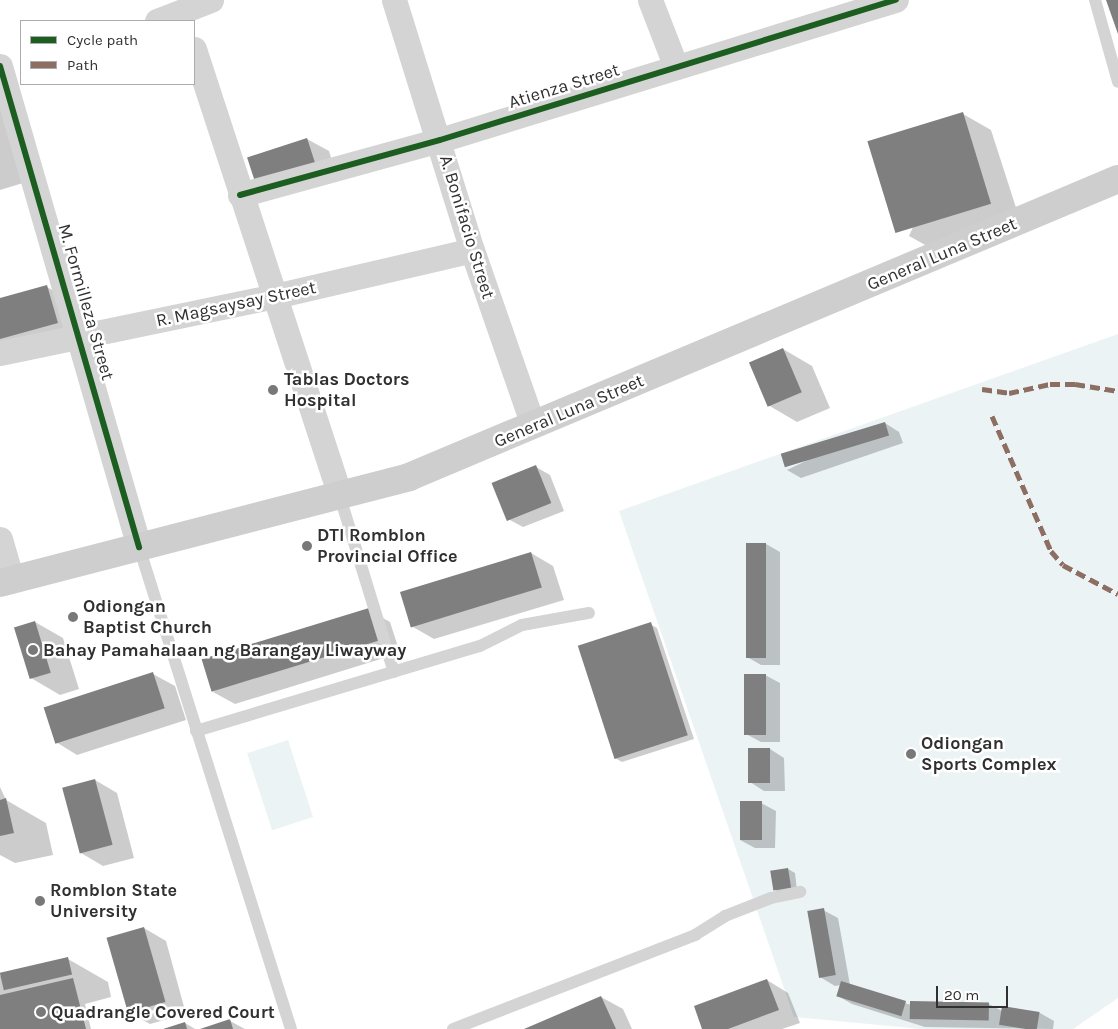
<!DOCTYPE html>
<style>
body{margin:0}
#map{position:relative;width:1118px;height:1029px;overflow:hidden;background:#fff;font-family:Karla,sans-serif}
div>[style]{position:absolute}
.green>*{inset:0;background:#ebf3f5;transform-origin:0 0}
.shadow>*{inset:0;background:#0003}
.building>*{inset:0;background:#7f7f7f;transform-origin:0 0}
.lane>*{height:12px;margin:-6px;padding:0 6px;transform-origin:6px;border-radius:6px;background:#d4d4d4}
.street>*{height:25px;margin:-12.5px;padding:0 12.5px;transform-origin:12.5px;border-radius:12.5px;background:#d4d4d4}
.secondary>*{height:28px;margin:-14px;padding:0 14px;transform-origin:14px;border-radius:14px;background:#cecece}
.quiet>*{height:5px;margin-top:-2.5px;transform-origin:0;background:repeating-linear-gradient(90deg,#8d6e63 0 10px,transparent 0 15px)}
.cycleway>*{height:6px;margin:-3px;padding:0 3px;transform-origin:3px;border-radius:3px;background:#1b5e20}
.dots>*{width:14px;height:14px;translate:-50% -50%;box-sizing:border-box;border:2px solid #fff;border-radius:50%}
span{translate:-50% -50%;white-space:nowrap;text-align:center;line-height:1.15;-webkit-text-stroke:5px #fff;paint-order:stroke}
.street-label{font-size:18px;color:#303030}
.poi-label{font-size:18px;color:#303030;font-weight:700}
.left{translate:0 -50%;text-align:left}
.legend{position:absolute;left:20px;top:20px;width:175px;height:65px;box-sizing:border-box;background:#fff;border:1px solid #acacac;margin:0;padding:6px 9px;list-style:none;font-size:15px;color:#303030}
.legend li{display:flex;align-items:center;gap:10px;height:25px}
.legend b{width:25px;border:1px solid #acacac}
.scale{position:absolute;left:936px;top:986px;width:72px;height:22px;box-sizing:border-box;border:2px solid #303030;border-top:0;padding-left:6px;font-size:15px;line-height:18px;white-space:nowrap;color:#303030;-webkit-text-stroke:4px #fff;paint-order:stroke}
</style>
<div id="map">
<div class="green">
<div style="clip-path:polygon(1118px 334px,1118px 998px,1073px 1029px,922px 1029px,794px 1017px,619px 511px)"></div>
<div style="left:288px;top:740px;width:81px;height:43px;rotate:72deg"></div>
</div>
<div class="shadow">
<div style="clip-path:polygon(0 107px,33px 180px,0 190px)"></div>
<div style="clip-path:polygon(963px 114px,991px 130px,1020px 220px,938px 252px,909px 236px)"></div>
<div style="clip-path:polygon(307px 139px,329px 151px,337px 177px,312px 179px)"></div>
<div style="clip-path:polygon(47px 287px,75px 303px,85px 339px,0 363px,0 300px)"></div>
<div style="clip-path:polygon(783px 349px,812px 366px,830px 408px,797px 422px,768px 405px)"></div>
<div style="clip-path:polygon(885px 423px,899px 432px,903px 443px,801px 478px,787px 470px)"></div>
<div style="clip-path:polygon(536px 467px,550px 475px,564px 511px,523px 527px,508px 519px)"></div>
<div style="clip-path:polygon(766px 544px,780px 552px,780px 665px,761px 665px,747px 657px)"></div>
<div style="clip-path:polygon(531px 553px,553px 566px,564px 600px,434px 639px,413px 627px)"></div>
<div style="clip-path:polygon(368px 610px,390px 622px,400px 653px,235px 704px,213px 692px)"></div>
<div style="clip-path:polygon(35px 622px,63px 638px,79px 689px,60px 695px,31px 678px)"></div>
<div style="clip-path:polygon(650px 624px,657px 628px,694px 739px,622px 762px,615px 758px)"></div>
<div style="clip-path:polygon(153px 674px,175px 686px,186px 720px,77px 755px,56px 742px)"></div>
<div style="clip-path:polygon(765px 675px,780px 683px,780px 742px,761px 742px,746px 734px)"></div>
<div style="clip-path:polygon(770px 749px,784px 758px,785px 791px,764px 791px,750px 782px)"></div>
<div style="clip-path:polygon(95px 780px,117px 793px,134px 858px,103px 866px,81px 853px)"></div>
<div style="clip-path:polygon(0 787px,6px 800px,46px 823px,53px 855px,15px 863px,0 855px)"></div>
<div style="clip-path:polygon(761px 803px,776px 811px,775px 848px,755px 848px,740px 840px)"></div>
<div style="clip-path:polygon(788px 869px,795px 873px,797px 891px,780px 893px,774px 889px)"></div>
<div style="clip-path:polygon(823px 910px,838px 918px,850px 985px,911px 1005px,911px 1002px,989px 1004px,1002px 1011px,1040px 1013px,1054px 1021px,1053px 1029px,925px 1027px,852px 1004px,838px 996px,841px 985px,835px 986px,820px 977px)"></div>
<div style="clip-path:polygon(144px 928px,166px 941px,186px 1014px,150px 1024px,128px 1012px)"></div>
<div style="clip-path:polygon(68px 959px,108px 982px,111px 997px,85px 1004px,91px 1029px,0 1029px,0 976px)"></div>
<div style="clip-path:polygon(767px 980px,788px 993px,800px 1023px,782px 1029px,704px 1029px)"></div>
<div style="clip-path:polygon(601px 997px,623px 1009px,632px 1029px,527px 1029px)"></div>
<div style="clip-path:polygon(230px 1021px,245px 1029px,202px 1029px)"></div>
<div style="clip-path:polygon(185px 1023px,195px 1029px,166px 1029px)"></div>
</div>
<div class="building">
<div style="clip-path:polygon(1106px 0,1118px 0,1118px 34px)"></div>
<div style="left:963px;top:112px;width:96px;height:100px;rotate:73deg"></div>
<div style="left:307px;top:138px;width:28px;height:63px;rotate:72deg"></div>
<div style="clip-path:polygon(47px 285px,58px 323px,0 339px,0 298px)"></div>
<div style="left:783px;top:348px;width:48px;height:37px;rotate:67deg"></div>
<div style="left:885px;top:422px;width:14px;height:109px;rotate:73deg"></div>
<div style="left:536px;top:465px;width:41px;height:48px;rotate:68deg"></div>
<div style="left:746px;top:543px;width:20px;height:115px"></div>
<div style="left:531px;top:552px;width:37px;height:137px;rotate:73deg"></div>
<div style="left:369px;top:608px;width:34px;height:175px;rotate:73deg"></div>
<div style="left:35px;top:621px;width:54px;height:22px;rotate:73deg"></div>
<div style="left:651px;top:622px;width:119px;height:77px;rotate:72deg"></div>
<div style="left:153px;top:672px;width:38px;height:115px;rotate:72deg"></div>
<div style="left:744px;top:674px;width:22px;height:61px"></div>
<div style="left:748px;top:748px;width:22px;height:35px"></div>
<div style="left:95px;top:779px;width:68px;height:34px;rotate:75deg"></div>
<div style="clip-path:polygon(6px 798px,14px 833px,0 836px,0 800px)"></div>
<div style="left:740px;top:801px;width:22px;height:39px"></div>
<div style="left:788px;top:868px;width:20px;height:18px;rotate:81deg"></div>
<div style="left:824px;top:908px;width:68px;height:17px;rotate:80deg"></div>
<div style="left:144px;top:927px;width:78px;height:39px;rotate:74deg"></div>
<div style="left:68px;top:957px;width:18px;height:70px;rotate:77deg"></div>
<div style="clip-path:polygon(73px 978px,86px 1029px,0 1029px,0 995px)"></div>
<div style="clip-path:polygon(767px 979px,779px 1010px,728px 1029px,702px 1029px,694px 1006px)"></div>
<div style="left:841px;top:981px;width:68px;height:16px;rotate:17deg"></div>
<div style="clip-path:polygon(601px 996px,616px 1029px,524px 1029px)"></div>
<div style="left:910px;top:1001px;width:79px;height:18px;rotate:1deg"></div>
<div style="left:1002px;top:1006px;width:38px;height:19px;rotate:9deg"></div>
<div style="clip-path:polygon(230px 1019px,233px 1029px,200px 1029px)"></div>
<div style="clip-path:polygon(185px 1022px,187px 1029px,163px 1029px)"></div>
</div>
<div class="lane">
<div style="left:1095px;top:0;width:85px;rotate:74.3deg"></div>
<div style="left:340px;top:497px;width:183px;rotate:72.9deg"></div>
<div style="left:139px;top:547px;width:505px;rotate:72.5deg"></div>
<div style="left:196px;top:731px;width:296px;rotate:-16.7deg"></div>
<div style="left:480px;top:646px;width:47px;rotate:-26.6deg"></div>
<div style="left:522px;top:625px;width:68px;rotate:-10.2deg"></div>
<div style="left:453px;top:1029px;width:260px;rotate:-21.2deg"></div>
<div style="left:695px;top:935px;width:36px;rotate:-32deg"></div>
<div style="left:725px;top:916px;width:49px;rotate:-21.4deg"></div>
<div style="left:771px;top:898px;width:30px;rotate:-12deg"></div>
</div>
<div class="street">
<div style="left:394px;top:0;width:262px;rotate:72.7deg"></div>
<div style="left:472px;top:250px;width:185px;rotate:70.8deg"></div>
<div style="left:650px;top:0;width:72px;rotate:68.8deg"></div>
<div style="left:157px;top:21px;width:58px;rotate:-21.3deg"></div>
<div style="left:194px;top:49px;width:471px;rotate:71.9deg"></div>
<div style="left:0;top:66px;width:501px;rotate:73.88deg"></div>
<div style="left:240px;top:195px;width:207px;rotate:-15.4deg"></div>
<div style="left:440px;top:140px;width:477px;rotate:-17.1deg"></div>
<div style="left:0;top:353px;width:281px;rotate:-11.7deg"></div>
<div style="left:275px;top:296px;width:202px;rotate:-13.1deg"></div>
<div style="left:0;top:539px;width:43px;rotate:73.7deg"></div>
</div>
<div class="secondary">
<div style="left:0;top:583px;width:423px;rotate:-14.5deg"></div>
<div style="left:409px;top:477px;width:769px;rotate:-22.8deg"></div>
</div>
<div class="quiet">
<div style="left:982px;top:389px;width:27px;rotate:8deg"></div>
<div style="left:1009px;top:393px;width:42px;rotate:-12.4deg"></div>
<div style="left:1050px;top:384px;width:25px"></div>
<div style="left:1075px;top:384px;width:44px;rotate:9.2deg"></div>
<div style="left:992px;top:416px;width:147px;rotate:66.4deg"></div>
<div style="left:1051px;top:551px;width:18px;rotate:49deg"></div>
<div style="left:1063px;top:565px;width:62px;rotate:27.8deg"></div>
</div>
<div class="cycleway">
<div style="left:0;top:66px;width:501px;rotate:73.88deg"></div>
<div style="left:240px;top:195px;width:207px;rotate:-15.4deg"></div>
<div style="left:440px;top:140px;width:477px;rotate:-17.1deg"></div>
</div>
<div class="dots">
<div style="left:273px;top:390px;background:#787878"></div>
<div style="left:307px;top:546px;background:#787878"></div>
<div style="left:73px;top:617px;background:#787878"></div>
<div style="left:33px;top:650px;background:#787878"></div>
<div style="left:911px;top:754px;background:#787878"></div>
<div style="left:40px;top:901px;background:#787878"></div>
<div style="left:41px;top:1012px;background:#787878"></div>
</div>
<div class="street-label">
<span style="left:564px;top:86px;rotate:-17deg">Atienza Street</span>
<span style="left:467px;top:227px;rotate:73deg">A. Bonifacio Street</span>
<span style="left:942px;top:254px;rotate:-23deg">General Luna Street</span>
<span style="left:86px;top:302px;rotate:74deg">M. Formilleza Street</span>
<span style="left:236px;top:304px;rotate:-12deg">R. Magsaysay Street</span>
<span style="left:569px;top:411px;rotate:-23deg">General Luna Street</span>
</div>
<div class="poi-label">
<span class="left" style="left:284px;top:390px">Tablas Doctors<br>Hospital</span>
<span class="left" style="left:317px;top:546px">DTI Romblon<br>Provincial Office</span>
<span class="left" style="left:83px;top:617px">Odiongan<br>Baptist Church</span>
<span class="left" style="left:43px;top:650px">Bahay Pamahalaan ng Barangay Liwayway</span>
<span class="left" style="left:921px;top:754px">Odiongan<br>Sports Complex</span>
<span class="left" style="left:50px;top:901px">Romblon State<br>University</span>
<span class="left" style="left:51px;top:1012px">Quadrangle Covered Court</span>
</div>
<ul class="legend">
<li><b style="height:6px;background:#1b5e20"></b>Cycle path</li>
<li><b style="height:6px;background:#8d6e63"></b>Path</li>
</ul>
<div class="scale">20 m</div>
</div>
